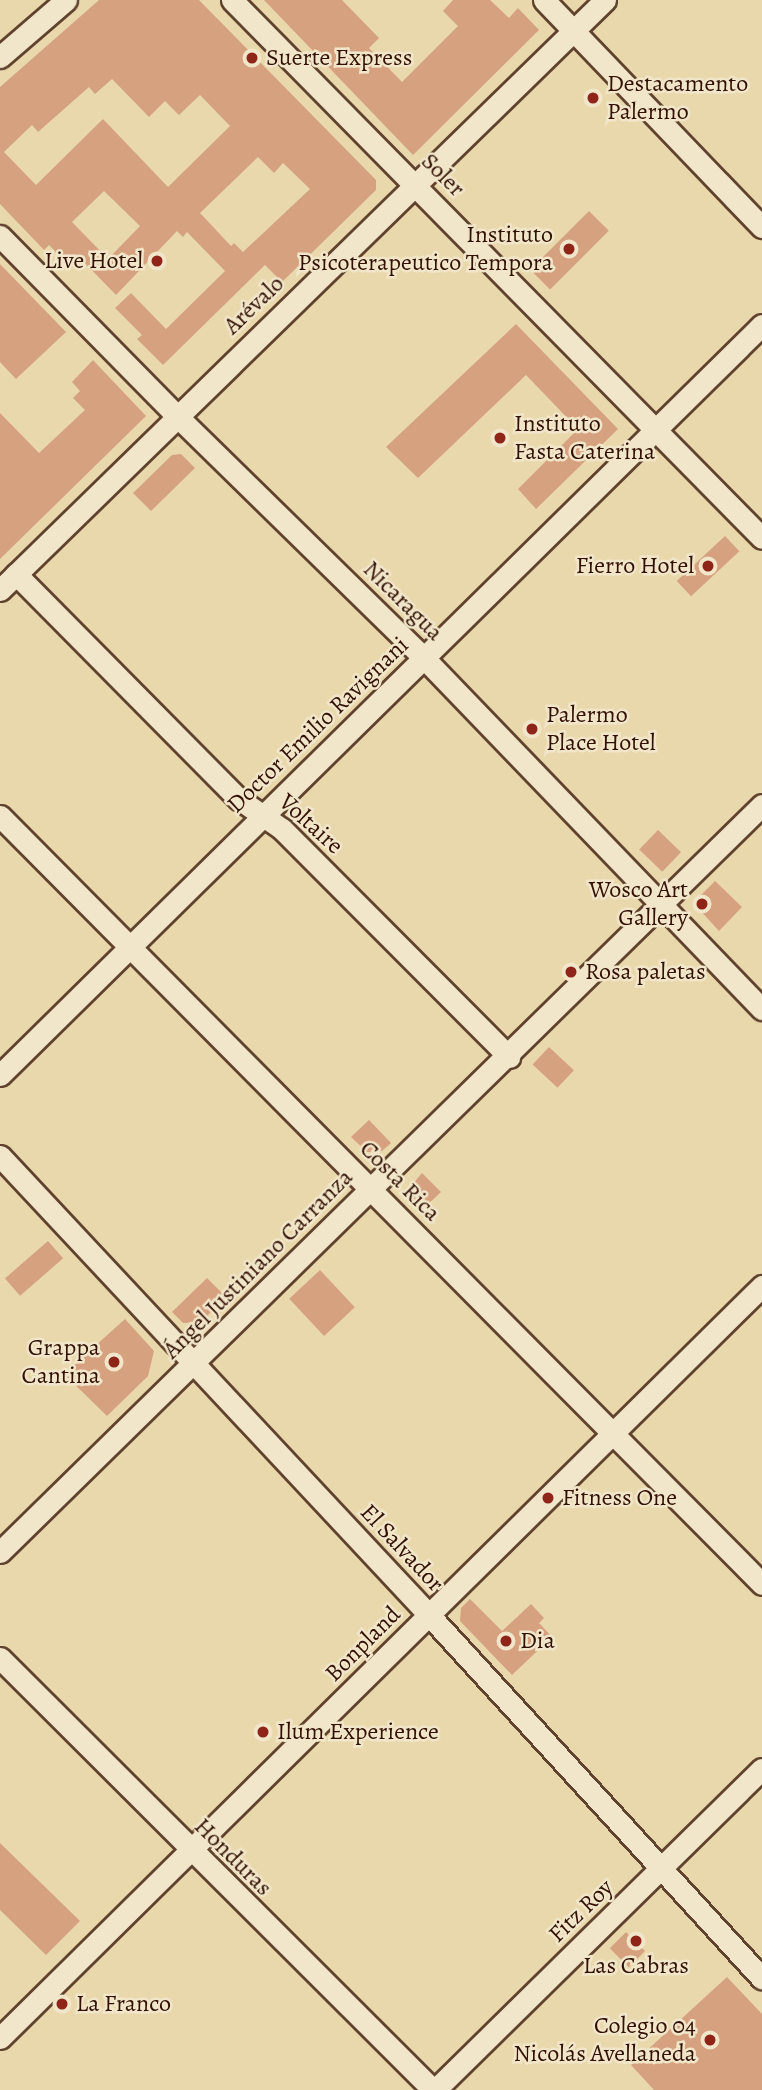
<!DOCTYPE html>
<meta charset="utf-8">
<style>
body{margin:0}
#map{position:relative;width:762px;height:2090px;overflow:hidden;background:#ead8ad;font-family:Alegreya,serif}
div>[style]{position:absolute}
.building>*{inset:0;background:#d5a17f;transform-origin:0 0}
.roads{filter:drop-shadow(2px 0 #60432e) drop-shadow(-2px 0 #60432e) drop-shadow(0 2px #60432e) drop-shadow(0 -2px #60432e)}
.street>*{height:21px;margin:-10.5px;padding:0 10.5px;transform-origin:10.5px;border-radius:10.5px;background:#f1e6ca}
.dots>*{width:19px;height:19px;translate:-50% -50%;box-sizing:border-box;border:4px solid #f1e6ca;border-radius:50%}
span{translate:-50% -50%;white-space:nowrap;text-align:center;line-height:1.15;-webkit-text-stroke:5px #f1e6ca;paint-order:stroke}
.poi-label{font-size:24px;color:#321104}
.left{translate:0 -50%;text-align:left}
.right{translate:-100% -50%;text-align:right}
.street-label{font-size:24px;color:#321104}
</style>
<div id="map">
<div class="building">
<div style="clip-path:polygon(evenodd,99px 0,199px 0,376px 180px,376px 190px,282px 282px,265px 265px,163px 365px,137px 339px,142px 335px,115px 308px,131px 293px,166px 329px,225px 271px,187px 232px,183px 237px,177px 231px,116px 295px,80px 258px,70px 267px,49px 245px,44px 250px,0 204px,0 87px,99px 0,112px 79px,149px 117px,165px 101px,179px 115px,200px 95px,230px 126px,168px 187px,103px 119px,36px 185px,4px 152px,32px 125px,38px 132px,89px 87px,95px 94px,112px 79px,99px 0,258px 157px,274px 173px,283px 163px,310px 189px,243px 252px,234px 243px,231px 246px,200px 213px,258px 157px,99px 0,104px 191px,140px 226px,108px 259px,72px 222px,104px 191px)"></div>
<div style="clip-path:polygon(264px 0,342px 0,379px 38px,369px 48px,402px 82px,458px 26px,443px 11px,453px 0,490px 0,509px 18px,518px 8px,539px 30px,413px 155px)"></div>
<div style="left:589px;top:211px;width:28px;height:83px;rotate:45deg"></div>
<div style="clip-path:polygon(0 264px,66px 332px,16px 379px,0 362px)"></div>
<div style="clip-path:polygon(516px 324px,618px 429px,536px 509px,518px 489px,578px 429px,526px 375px,418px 478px,386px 447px)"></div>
<div style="clip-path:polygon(93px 360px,146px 416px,0 559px,0 413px,39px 453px,85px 410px,73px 398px,80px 391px,72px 382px)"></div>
<div style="clip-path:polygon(181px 454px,195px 468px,151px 511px,133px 493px,172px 455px)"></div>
<div style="left:725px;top:536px;width:21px;height:66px;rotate:47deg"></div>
<div style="left:658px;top:830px;width:32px;height:27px;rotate:44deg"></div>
<div style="clip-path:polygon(715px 881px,742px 907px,719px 931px,697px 907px,698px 898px)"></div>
<div style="left:549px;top:1047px;width:34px;height:24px;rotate:43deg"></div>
<div style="clip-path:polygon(369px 1120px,391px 1143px,382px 1151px,367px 1152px,351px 1137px)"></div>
<div style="clip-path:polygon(422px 1173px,441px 1192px,421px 1211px,409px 1198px,407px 1191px)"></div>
<div style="left:48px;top:1241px;width:23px;height:57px;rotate:49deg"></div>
<div style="left:320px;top:1270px;width:51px;height:42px;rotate:47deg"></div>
<div style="clip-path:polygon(207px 1278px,226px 1297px,201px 1322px,183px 1323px,172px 1312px)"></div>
<div style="clip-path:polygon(125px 1319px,154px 1351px,148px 1376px,107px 1416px,64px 1374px)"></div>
<div style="clip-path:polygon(470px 1599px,502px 1631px,531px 1604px,544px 1618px,539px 1623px,552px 1637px,512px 1675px,460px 1621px,461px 1608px)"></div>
<div style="clip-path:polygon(0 1843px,80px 1921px,46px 1955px,0 1910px)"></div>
<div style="left:626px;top:1932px;width:27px;height:23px;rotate:45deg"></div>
<div style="clip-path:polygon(727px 1977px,762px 2014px,762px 2090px,654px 2090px,631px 2065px)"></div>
</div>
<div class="roads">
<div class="street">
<div style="left:232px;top:0;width:755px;rotate:45.43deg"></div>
<div style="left:544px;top:0;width:315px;rotate:46.2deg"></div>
<div style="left:0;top:57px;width:87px;rotate:-40.8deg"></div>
<div style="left:0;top:236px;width:252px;rotate:45.5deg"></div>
<div style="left:177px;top:416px;width:347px;rotate:44.4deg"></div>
<div style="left:425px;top:659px;width:486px;rotate:46.1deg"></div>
<div style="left:16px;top:574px;width:317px;rotate:45.3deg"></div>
<div style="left:239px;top:799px;width:52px;rotate:34.9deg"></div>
<div style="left:282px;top:829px;width:322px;rotate:45.1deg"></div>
<div style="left:0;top:590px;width:845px;rotate:-44.28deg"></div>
<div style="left:0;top:816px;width:1082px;rotate:45.22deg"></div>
<div style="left:0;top:1075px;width:1069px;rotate:-44.55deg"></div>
<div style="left:0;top:1156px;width:628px;rotate:46.93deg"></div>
<div style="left:429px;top:1615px;width:493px;rotate:47.5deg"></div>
<div style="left:0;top:1552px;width:1067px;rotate:-44.43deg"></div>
<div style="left:0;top:1658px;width:612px;rotate:44.93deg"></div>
<div style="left:0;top:2038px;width:1071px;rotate:-44.62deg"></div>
<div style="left:435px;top:2090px;width:458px;rotate:-44.5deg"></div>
</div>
</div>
<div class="dots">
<div style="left:252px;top:58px;background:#8f2418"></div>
<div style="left:593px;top:98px;background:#8f2418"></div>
<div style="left:569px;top:249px;background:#8f2418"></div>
<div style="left:157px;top:261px;background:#8f2418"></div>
<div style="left:500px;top:438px;background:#8f2418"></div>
<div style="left:708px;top:566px;background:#8f2418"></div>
<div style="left:532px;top:729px;background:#8f2418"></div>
<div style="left:702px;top:904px;background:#8f2418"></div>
<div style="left:571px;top:972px;background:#8f2418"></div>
<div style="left:114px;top:1362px;background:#8f2418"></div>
<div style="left:548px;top:1498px;background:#8f2418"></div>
<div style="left:506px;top:1641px;background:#8f2418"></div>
<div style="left:263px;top:1732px;background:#8f2418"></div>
<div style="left:636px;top:1941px;background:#8f2418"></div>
<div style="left:62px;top:2004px;background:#8f2418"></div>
<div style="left:710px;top:2040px;background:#8f2418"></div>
</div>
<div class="poi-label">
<span class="left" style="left:266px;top:58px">Suerte Express</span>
<span class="left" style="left:607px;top:98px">Destacamento<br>Palermo</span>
<span class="right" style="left:553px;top:249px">Instituto<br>Psicoterapeutico Tempora</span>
<span class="right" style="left:143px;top:261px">Live Hotel</span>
<span class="left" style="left:514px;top:438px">Instituto<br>Fasta Caterina</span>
<span class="right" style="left:694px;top:566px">Fierro Hotel</span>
<span class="left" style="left:546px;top:729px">Palermo<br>Place Hotel</span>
<span class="right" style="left:688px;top:904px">Wosco Art<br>Gallery</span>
<span class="left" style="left:585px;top:972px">Rosa paletas</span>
<span class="right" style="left:100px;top:1362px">Grappa<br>Cantina</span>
<span class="left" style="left:562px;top:1498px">Fitness One</span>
<span class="left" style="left:520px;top:1641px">Dia</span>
<span class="left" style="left:277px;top:1732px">Ilum Experience</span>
<span style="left:636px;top:1966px">Las Cabras</span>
<span class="left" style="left:76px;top:2004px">La Franco</span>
<span class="right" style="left:696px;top:2040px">Colegio 04<br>Nicolás Avellaneda</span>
</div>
<div class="street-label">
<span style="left:443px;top:175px;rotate:45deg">Soler</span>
<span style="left:254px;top:305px;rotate:-44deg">Arévalo</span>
<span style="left:403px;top:601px;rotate:45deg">Nicaragua</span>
<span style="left:318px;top:725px;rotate:-44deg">Doctor Emilio Ravignani</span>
<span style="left:311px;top:824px;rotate:42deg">Voltaire</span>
<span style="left:400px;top:1181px;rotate:45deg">Costa Rica</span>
<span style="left:258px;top:1264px;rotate:-45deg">Ángel Justiniano Carranza</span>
<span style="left:402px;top:1548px;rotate:47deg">El Salvador</span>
<span style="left:363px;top:1644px;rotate:-45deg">Bonpland</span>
<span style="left:233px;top:1857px;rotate:45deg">Honduras</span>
<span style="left:581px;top:1911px;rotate:-44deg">Fitz Roy</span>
</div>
</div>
